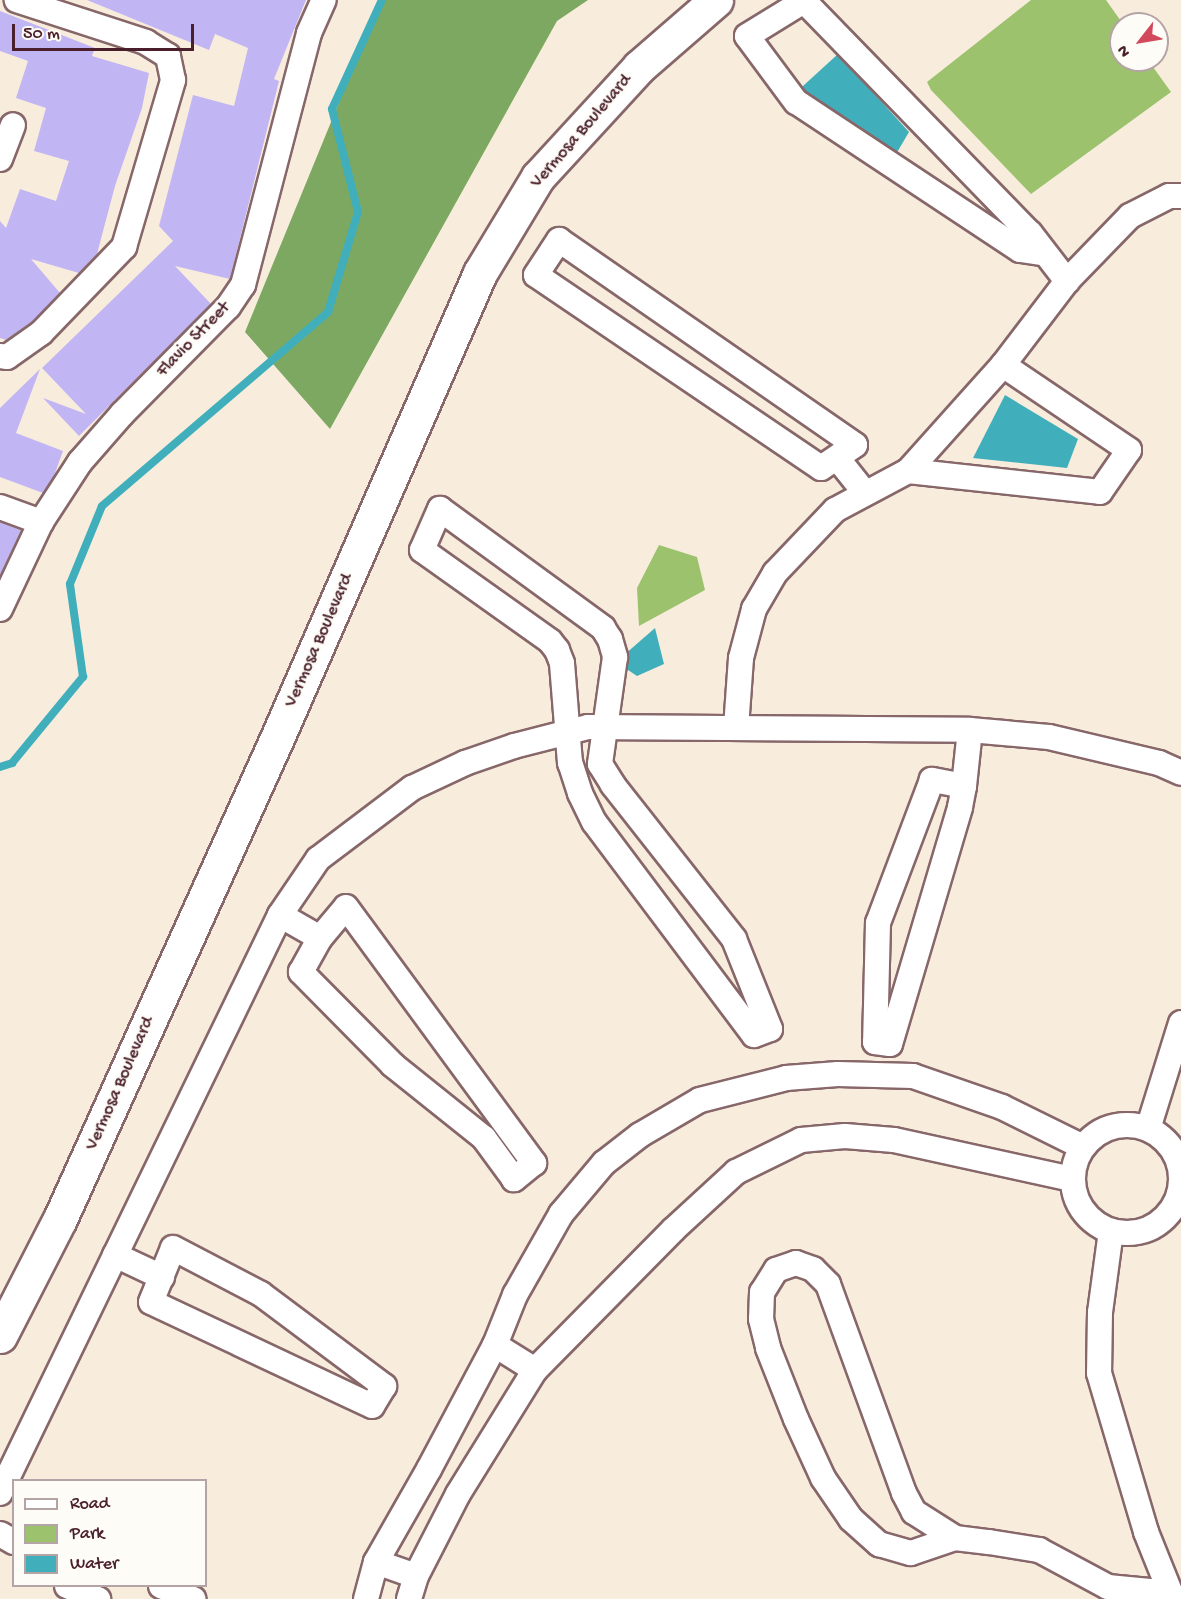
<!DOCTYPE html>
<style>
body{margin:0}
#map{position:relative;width:1181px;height:1599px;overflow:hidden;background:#f8eddd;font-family:"Gochi Hand",sans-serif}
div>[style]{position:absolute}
.green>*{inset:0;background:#9cc26e}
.forest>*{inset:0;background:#7da861}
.water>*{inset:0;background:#40afbb}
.stream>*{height:8px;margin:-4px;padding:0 4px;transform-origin:4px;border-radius:4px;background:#40afbb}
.building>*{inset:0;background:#c2b5f3}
.roads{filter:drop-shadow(2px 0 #876769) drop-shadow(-2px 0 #876769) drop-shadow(0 2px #876769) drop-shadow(0 -2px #876769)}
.minor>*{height:24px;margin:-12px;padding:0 12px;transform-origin:12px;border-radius:12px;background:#fff}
.minor>.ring{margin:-12px;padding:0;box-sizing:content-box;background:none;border:24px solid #fff;border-radius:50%}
.secondary>*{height:33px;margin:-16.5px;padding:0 16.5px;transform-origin:16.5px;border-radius:16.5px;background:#fff}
span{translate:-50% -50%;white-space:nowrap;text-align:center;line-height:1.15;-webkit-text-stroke:5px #fdfcf7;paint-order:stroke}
.street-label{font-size:18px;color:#4a1f2b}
.legend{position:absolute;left:12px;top:1479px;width:195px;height:108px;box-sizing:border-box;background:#fdfcf7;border:2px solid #b5a4a5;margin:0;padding:8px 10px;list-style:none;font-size:18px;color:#4a1f2b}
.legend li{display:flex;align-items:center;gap:12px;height:30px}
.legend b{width:30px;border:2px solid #b5a4a5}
.north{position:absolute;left:1109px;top:12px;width:60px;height:60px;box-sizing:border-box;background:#fdfcf7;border:2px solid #b5a4a5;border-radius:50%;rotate:239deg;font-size:16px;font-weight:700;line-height:24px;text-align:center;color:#4a1f2b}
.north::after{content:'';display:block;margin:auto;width:21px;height:27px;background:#d1495b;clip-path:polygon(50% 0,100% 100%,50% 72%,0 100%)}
.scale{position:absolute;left:12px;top:24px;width:182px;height:27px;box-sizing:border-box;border:3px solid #4a1f2b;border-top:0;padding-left:8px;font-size:18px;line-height:21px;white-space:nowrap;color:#4a1f2b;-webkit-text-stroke:4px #fdfcf7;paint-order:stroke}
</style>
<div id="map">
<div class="green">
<div style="clip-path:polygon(1031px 0,1106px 0,1123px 24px,1121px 60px,1148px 60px,1171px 92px,1031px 194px,931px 90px,927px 82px)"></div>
<div style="clip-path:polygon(659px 545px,697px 557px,705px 590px,639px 626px,637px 588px)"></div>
</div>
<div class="forest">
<div style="clip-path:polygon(381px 0,588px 0,557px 21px,330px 429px,245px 332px)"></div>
</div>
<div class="water">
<div style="clip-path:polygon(838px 54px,909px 132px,892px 161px,792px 96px)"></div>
<div style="clip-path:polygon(1005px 395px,1078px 439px,1067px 468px,973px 458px)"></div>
<div style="clip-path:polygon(655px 628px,664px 664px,637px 676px,616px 662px)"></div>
</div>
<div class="stream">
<div style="left:0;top:767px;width:13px;rotate:-18deg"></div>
<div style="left:12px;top:763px;width:112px;rotate:-50.5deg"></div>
<div style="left:83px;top:677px;width:94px;rotate:-98deg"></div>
<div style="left:70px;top:584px;width:84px;rotate:-67.7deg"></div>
<div style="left:102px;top:506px;width:298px;rotate:-40.6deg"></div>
<div style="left:328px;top:312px;width:104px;rotate:-73.3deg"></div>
<div style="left:358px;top:212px;width:106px;rotate:-104.2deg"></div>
<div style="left:332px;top:109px;width:120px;rotate:-65.4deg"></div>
</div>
<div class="building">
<div style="clip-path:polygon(87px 0,306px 0,274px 79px,279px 81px,230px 279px,175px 266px,211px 304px,79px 436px,43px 398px,86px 414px,42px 368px,173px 241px,159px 226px,193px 95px,234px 106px,248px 48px,215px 34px,209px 50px)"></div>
<div style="clip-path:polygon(0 11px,95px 48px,92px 56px,149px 73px,142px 108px,115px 186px,97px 254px,79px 273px,31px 259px,60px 293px,32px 322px,6px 340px,0 338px,0 221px,6px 228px,20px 189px,56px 201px,69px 161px,34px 151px,46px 108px,16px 98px,28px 61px,0 51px)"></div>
<div style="clip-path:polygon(40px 369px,16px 433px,63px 451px,54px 476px,43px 493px,0 477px,0 408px)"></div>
<div style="clip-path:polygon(0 522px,21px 530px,0 576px)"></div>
</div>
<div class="roads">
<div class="minor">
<div style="left:0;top:159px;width:36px;rotate:-69deg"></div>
<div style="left:559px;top:240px;width:360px;rotate:34.7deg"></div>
<div style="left:855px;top:445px;width:41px;rotate:145.9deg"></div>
<div style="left:821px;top:468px;width:344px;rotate:-145.9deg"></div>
<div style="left:536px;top:275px;width:42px;rotate:-56.7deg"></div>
<div style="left:1042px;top:253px;width:22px;rotate:-172deg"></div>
<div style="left:1020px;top:250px;width:268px;rotate:-146.5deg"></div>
<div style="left:796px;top:102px;width:82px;rotate:-126.6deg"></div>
<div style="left:747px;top:36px;width:67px;rotate:-31.6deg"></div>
<div style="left:804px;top:1px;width:324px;rotate:45.8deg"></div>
<div style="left:1030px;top:233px;width:61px;rotate:52.4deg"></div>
<div style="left:0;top:356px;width:7px;rotate:8deg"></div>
<div style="left:7px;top:357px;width:42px;rotate:-35.2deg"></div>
<div style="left:41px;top:333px;width:120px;rotate:-46deg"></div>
<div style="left:124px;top:247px;width:174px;rotate:-73.6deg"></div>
<div style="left:173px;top:80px;width:25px;rotate:-102deg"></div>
<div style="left:168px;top:56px;width:26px;rotate:-148deg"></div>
<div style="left:146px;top:42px;width:136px;rotate:-162deg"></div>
<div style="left:838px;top:459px;width:43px;rotate:51.5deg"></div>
<div style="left:908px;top:471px;width:142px;rotate:-48.1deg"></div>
<div style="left:1003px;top:365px;width:106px;rotate:-52.7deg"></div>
<div style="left:1067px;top:281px;width:91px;rotate:-45.9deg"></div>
<div style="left:1130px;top:216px;width:44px;rotate:-27.1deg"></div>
<div style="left:1169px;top:196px;width:12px"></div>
<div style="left:0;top:507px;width:44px;rotate:20.1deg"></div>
<div style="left:440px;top:509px;width:202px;rotate:36.1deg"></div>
<div style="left:603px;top:628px;width:13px;rotate:58deg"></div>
<div style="left:610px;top:639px;width:19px;rotate:74deg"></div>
<div style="left:615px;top:657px;width:108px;rotate:98deg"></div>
<div style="left:600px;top:764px;width:25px;rotate:58deg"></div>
<div style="left:613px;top:785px;width:196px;rotate:51.8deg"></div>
<div style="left:734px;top:939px;width:97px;rotate:68.2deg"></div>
<div style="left:770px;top:1029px;width:17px;rotate:159deg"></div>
<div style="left:754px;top:1035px;width:266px;rotate:-126.9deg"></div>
<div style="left:594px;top:822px;width:32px;rotate:-116deg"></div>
<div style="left:580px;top:793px;width:32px;rotate:-108deg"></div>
<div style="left:570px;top:763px;width:100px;rotate:-94.6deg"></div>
<div style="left:562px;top:663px;width:14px;rotate:-111deg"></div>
<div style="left:557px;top:650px;width:11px;rotate:-128deg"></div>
<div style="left:550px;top:641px;width:157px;rotate:-144.6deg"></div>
<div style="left:422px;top:550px;width:45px;rotate:-66.3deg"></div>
<div style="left:0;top:609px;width:96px;rotate:-64.8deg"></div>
<div style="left:41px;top:522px;width:72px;rotate:-57deg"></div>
<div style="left:80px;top:462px;width:64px;rotate:-48.8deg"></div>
<div style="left:122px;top:414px;width:151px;rotate:-45.3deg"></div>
<div style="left:228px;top:307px;width:27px;rotate:-56deg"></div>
<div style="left:243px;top:285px;width:260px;rotate:-75.3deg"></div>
<div style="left:309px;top:33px;width:36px;rotate:-66deg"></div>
<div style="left:736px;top:728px;width:70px;rotate:-85.9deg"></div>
<div style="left:741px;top:658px;width:51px;rotate:-75.1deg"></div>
<div style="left:754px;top:609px;width:42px;rotate:-59.7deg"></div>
<div style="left:775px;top:573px;width:87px;rotate:-46.4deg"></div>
<div style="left:835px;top:510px;width:83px;rotate:-28.1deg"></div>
<div style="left:908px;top:471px;width:193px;rotate:6.2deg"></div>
<div style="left:1100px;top:492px;width:51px;rotate:-55.4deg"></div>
<div style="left:1129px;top:450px;width:152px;rotate:-146deg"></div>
<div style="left:964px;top:786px;width:33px;rotate:-169deg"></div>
<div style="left:932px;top:780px;width:153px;rotate:110.7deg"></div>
<div style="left:878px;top:923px;width:119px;rotate:91.4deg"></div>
<div style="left:875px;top:1042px;width:15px;rotate:8deg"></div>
<div style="left:890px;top:1044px;width:247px;rotate:-73.5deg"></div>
<div style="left:960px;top:807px;width:21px;rotate:-79deg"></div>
<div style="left:964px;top:786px;width:56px;rotate:-83.9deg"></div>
<div style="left:346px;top:907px;width:318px;rotate:53.7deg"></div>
<div style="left:534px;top:1163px;width:26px;rotate:141deg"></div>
<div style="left:514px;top:1179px;width:51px;rotate:-126.2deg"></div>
<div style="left:484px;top:1138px;width:117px;rotate:-141.3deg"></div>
<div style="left:393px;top:1065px;width:131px;rotate:-134.7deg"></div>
<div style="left:301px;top:972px;width:39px;rotate:-61deg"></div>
<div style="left:320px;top:938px;width:40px;rotate:-50deg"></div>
<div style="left:280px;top:915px;width:46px;rotate:29.9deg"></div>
<div class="ring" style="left:1073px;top:1125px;width:84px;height:84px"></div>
<div style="left:1148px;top:1129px;width:111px;rotate:-72.7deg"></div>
<div style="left:1111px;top:1231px;width:82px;rotate:97.7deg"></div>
<div style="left:1100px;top:1312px;width:61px;rotate:90.9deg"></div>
<div style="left:1099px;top:1373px;width:166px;rotate:73.5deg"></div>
<div style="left:1146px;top:1532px;width:72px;rotate:68.1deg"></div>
<div style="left:173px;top:1248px;width:99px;rotate:27.6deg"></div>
<div style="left:261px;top:1294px;width:154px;rotate:36.8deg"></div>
<div style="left:384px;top:1386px;width:23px;rotate:121deg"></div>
<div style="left:372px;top:1406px;width:244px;rotate:-154.8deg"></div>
<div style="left:151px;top:1302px;width:58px;rotate:-67.8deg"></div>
<div style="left:115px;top:1255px;width:52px;rotate:25.1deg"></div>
<div style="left:495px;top:1345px;width:47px;rotate:32deg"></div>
<div style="left:0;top:1493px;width:642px;rotate:-64.15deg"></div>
<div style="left:280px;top:915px;width:68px;rotate:-55.8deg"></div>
<div style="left:318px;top:859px;width:118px;rotate:-37.1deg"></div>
<div style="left:412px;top:788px;width:59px;rotate:-25.3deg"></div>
<div style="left:465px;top:763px;width:52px;rotate:-19.1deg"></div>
<div style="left:514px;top:746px;width:76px;rotate:-14.4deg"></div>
<div style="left:588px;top:727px;width:382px;rotate:0.4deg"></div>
<div style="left:970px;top:730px;width:79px;rotate:5.1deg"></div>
<div style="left:1049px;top:737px;width:113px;rotate:13.3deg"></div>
<div style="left:1159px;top:763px;width:24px;rotate:24deg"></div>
<div style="left:0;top:1534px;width:16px;rotate:30deg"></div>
<div style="left:955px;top:1538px;width:49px;rotate:-147.6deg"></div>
<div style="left:914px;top:1512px;width:21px;rotate:-118deg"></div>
<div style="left:904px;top:1493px;width:222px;rotate:-110deg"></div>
<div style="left:828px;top:1284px;width:21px;rotate:-135deg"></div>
<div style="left:813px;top:1269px;width:18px;rotate:-161deg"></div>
<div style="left:796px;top:1263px;width:21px;rotate:161deg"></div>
<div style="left:776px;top:1270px;width:26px;rotate:122deg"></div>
<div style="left:762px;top:1292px;width:27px;rotate:92deg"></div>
<div style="left:761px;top:1319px;width:30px;rotate:76deg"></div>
<div style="left:768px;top:1348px;width:76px;rotate:68.5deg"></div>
<div style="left:796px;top:1419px;width:65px;rotate:65.4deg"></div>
<div style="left:823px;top:1478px;width:50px;rotate:55.7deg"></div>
<div style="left:851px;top:1519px;width:38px;rotate:42deg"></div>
<div style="left:879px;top:1544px;width:33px;rotate:16deg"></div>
<div style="left:911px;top:1553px;width:46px;rotate:-18.8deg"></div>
<div style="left:955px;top:1538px;width:34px;rotate:7deg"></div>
<div style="left:989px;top:1542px;width:51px;rotate:9.1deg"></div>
<div style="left:1039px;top:1550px;width:78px;rotate:28.2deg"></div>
<div style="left:1108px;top:1587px;width:63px;rotate:5.4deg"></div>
<div style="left:376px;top:1562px;width:42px;rotate:19.3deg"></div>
<div style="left:67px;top:1586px;width:34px;rotate:23deg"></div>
<div style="left:161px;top:1586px;width:35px;rotate:22deg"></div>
<div style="left:366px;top:1599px;width:38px;rotate:-75deg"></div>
<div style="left:376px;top:1562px;width:107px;rotate:-60.3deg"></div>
<div style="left:429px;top:1469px;width:140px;rotate:-62deg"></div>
<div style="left:495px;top:1345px;width:54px;rotate:-68.2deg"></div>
<div style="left:515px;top:1295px;width:93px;rotate:-60.4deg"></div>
<div style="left:561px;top:1214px;width:67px;rotate:-49.9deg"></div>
<div style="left:604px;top:1163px;width:46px;rotate:-37.9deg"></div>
<div style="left:640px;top:1135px;width:69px;rotate:-30.3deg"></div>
<div style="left:700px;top:1100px;width:89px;rotate:-14.3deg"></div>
<div style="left:786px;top:1078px;width:52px;rotate:-4.4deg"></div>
<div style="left:838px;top:1074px;width:75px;rotate:1.5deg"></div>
<div style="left:913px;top:1076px;width:94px;rotate:19.2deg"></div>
<div style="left:1002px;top:1107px;width:90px;rotate:26.3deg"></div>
<div style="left:409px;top:1599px;width:24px;rotate:-73deg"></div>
<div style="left:416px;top:1576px;width:92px;rotate:-62.9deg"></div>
<div style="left:458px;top:1494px;width:146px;rotate:-58.2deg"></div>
<div style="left:535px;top:1370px;width:197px;rotate:-45.4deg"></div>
<div style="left:673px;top:1230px;width:86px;rotate:-42.6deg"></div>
<div style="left:736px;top:1172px;width:72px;rotate:-26.2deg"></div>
<div style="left:801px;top:1140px;width:44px;rotate:-5.2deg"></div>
<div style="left:845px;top:1136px;width:49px;rotate:4.7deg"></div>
<div style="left:894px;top:1140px;width:182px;rotate:12.4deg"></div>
</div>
<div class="secondary">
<div style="left:0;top:1336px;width:131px;rotate:-62.9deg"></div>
<div style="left:60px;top:1219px;width:530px;rotate:-65.71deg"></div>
<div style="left:278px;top:736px;width:505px;rotate:-66.43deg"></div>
<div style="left:480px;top:273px;width:112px;rotate:-58.9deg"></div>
<div style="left:538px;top:177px;width:149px;rotate:-47.4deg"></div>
<div style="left:639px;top:67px;width:102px;rotate:-41deg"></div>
</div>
</div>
<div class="street-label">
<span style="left:582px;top:132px;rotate:-49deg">Vermosa Boulevard</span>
<span style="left:194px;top:340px;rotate:-46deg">Flavio Street</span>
<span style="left:320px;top:641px;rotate:-66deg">Vermosa Boulevard</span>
<span style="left:121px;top:1084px;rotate:-66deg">Vermosa Boulevard</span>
</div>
<ul class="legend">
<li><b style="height:8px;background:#fff"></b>Road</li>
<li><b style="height:16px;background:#9cc26e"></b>Park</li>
<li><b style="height:16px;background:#40afbb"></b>Water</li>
</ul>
<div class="north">N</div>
<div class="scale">50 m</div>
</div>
